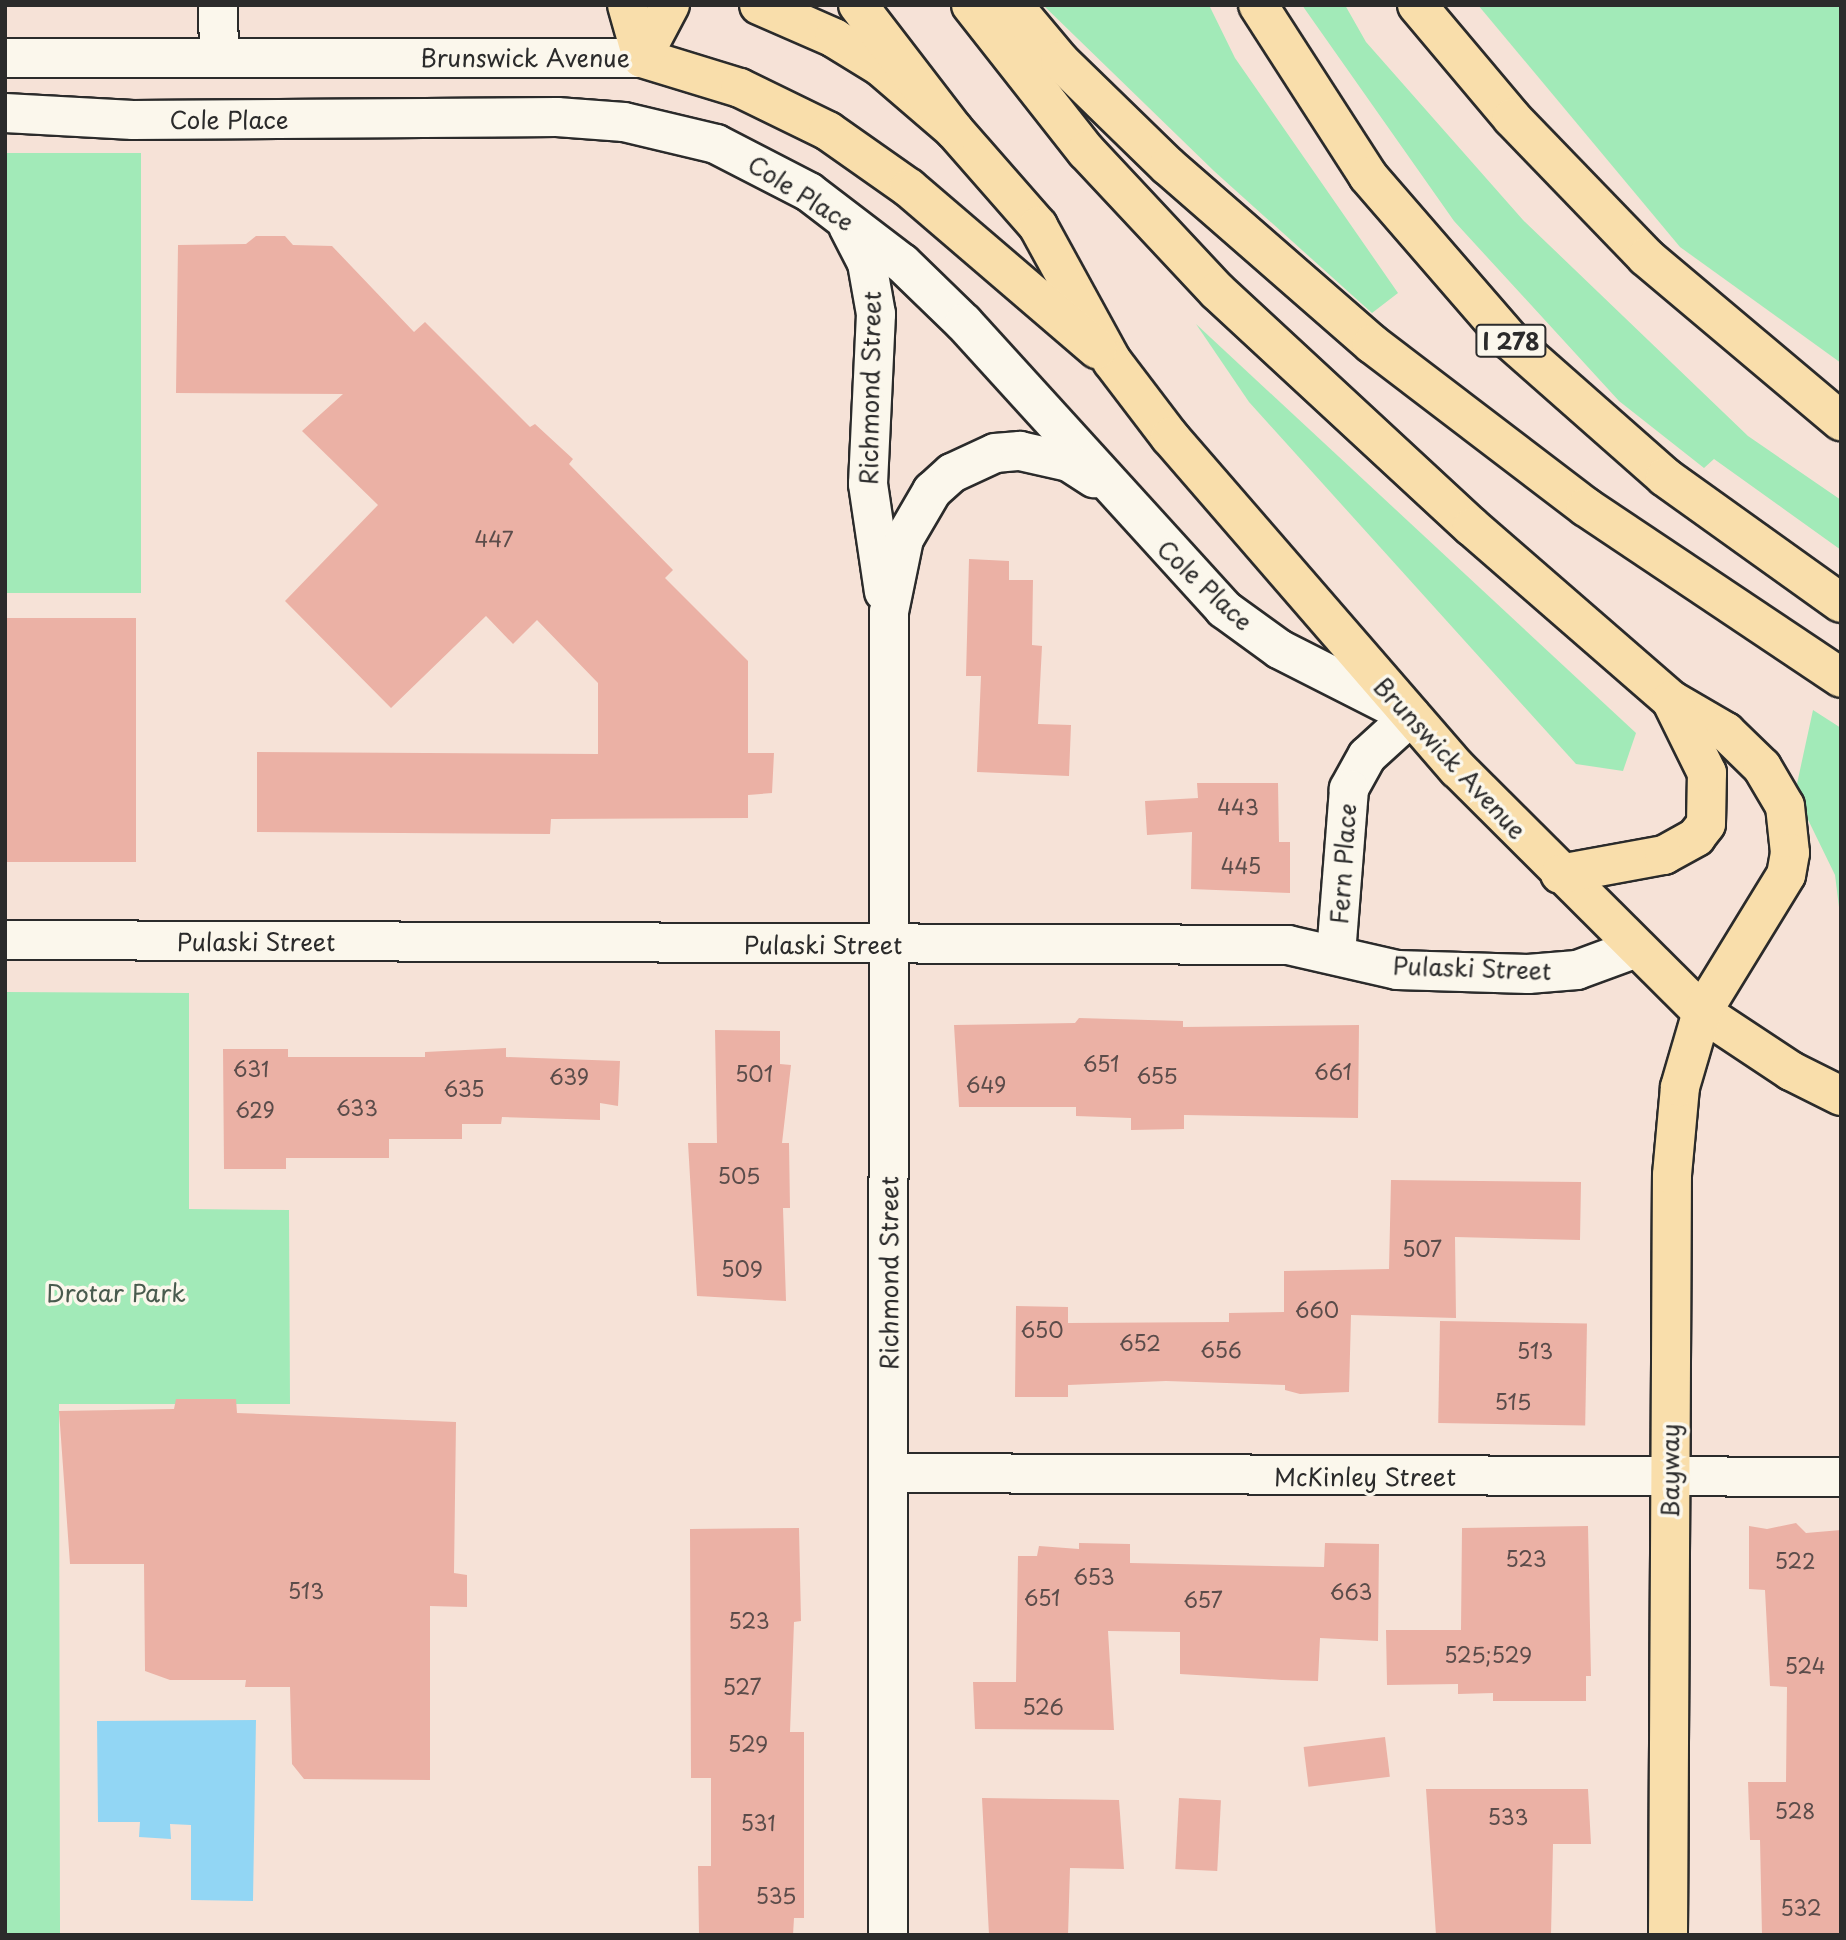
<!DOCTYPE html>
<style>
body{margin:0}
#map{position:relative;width:1846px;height:1940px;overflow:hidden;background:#f6e2d7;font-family:"Playpen Sans",sans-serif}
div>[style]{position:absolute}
.green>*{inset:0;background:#a2eab8;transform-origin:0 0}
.water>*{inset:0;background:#92d6f4}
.building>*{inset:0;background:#ebb1a5;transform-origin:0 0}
.roads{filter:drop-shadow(2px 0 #2b2b2b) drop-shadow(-2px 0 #2b2b2b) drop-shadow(0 2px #2b2b2b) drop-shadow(0 -2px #2b2b2b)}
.minor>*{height:38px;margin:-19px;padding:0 19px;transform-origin:19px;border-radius:19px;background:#fbf7ec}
.major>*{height:38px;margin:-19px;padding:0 19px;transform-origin:19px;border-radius:19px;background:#f9deab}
.highway>*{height:38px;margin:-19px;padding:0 19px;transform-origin:19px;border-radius:19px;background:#f9deab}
span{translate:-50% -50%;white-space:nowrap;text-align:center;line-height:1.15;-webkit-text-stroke:7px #fbf7ec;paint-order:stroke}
.number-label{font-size:21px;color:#5b4c4a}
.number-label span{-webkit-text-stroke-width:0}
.shield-label span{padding:2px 5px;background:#fbf7ec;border:2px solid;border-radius:5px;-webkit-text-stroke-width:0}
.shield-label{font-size:23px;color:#2b2b2b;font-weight:700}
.street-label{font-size:24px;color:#2b2b2b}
.park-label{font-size:24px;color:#495b4e}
.frame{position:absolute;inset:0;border:7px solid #2b2b2b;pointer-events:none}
</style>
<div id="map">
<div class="green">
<div style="clip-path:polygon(1043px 5px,1209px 5px,1235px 58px,1398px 293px,1372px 313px,1214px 171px)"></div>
<div style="clip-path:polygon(1302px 5px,1345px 5px,1366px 42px,1523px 220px,1748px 436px,1841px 500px,1841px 550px,1714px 459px,1704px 468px,1619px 401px,1454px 221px)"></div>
<div style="clip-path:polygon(1478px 5px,1841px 5px,1841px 363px,1680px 247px)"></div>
<div style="left:5px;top:153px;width:136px;height:440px"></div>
<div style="clip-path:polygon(1196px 324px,1636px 733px,1623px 771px,1576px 764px,1249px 402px)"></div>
<div style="clip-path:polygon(1813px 710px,1841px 728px,1841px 923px,1835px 875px,1795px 793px)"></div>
<div style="clip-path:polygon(5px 992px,189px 993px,189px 1209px,289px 1210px,290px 1404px,59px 1404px,60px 1935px,5px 1935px)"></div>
</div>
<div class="water">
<div style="clip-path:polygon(256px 1720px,253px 1901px,191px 1900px,191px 1825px,170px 1824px,171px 1839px,139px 1837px,140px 1822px,98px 1822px,97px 1721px)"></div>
</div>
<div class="building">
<div style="clip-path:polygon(256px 236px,285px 236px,293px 245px,332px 246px,414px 332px,425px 322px,530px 427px,535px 424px,573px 459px,569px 464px,673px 570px,665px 578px,748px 661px,748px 753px,774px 753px,772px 793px,748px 795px,748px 818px,551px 819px,550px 834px,257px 832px,257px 752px,598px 754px,598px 683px,537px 620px,513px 644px,486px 616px,391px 708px,285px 601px,378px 505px,302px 431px,343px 394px,176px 393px,178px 245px,246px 244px)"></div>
<div style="clip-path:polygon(969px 559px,1009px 561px,1009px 580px,1033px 580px,1032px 645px,1042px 646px,1038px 724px,1071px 725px,1069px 776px,977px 772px,981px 676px,966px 676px)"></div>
<div style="left:5px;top:618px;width:131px;height:244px"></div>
<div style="clip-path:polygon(1197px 783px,1278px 783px,1279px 842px,1290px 842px,1290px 893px,1191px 889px,1192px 832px,1147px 835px,1145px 801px,1198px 798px)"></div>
<div style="clip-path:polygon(1079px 1018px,1183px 1021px,1183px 1027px,1359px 1025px,1358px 1118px,1184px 1115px,1184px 1129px,1131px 1130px,1131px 1118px,1076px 1116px,1076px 1107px,959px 1107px,954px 1025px,1075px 1023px)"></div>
<div style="clip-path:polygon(715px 1030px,780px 1031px,780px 1064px,791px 1065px,782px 1143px,789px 1143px,790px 1208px,783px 1208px,786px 1301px,697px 1296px,688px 1143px,717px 1143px)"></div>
<div style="clip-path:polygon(506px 1048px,506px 1057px,620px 1061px,618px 1106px,600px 1103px,600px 1120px,502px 1117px,501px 1124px,462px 1124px,462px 1139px,389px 1139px,389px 1158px,286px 1158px,286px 1169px,224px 1169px,223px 1049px,288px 1049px,288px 1057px,425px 1057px,425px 1052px)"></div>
<div style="clip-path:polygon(1391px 1180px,1581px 1182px,1580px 1240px,1455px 1237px,1456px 1318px,1351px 1315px,1349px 1392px,1300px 1394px,1285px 1390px,1285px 1385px,1166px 1381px,1068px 1385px,1068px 1397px,1015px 1397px,1016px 1306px,1068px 1307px,1068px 1323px,1229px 1322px,1229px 1313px,1284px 1312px,1284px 1271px,1389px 1269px)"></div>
<div style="left:1440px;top:1321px;width:147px;height:102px;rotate:1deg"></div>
<div style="clip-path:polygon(176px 1399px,236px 1399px,237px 1413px,456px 1422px,454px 1573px,467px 1575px,467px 1607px,430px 1606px,430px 1780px,304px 1779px,292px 1764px,290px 1687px,245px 1687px,246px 1680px,170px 1680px,145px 1671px,144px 1564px,70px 1564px,59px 1411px,174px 1409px)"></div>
<div style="clip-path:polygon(1796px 1523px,1806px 1533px,1841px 1530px,1841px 1935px,1762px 1935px,1760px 1840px,1750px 1840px,1748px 1782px,1786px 1782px,1787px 1687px,1770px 1686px,1765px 1590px,1749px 1589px,1749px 1526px,1767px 1529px)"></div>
<div style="clip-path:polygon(1588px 1526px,1591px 1676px,1586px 1676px,1586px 1701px,1493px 1701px,1493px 1693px,1458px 1694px,1458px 1684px,1387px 1685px,1386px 1630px,1461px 1630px,1462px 1528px)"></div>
<div style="clip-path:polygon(799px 1528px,801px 1621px,794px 1622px,790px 1732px,804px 1732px,804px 1918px,794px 1918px,793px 1935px,699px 1935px,698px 1866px,711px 1866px,711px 1778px,691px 1778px,690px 1529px)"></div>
<div style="clip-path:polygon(1079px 1543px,1130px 1544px,1130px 1563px,1324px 1567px,1325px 1543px,1379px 1544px,1378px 1641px,1320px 1638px,1318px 1681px,1282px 1680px,1180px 1674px,1180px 1632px,1108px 1631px,1114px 1730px,975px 1729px,973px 1682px,1016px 1682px,1018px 1556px,1037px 1556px,1039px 1546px,1079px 1549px)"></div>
<div style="left:1385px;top:1737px;width:40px;height:82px;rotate:83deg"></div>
<div style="clip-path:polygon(1426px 1789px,1588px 1789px,1591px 1844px,1553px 1844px,1551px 1935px,1436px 1935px)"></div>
<div style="clip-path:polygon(982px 1798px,1119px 1800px,1124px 1869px,1070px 1868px,1068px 1935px,989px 1935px)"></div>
<div style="left:1179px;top:1798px;width:42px;height:71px;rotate:3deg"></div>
</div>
<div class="roads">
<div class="minor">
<div style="left:218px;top:5px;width:51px;rotate:88.9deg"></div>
<div style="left:5px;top:58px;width:637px"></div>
<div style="left:5px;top:113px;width:128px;rotate:3.1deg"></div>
<div style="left:133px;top:120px;width:424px;rotate:-0.4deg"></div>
<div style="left:557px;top:117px;width:67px;rotate:4.3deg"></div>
<div style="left:624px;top:122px;width:95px;rotate:13.4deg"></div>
<div style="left:716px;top:144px;width:105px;rotate:27.3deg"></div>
<div style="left:809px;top:192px;width:117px;rotate:37.4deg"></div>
<div style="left:902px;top:263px;width:86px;rotate:44.1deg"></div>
<div style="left:964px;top:323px;width:387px;rotate:47.7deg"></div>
<div style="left:1224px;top:609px;width:68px;rotate:36deg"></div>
<div style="left:1279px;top:649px;width:148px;rotate:26.9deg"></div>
<div style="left:1411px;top:716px;width:59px;rotate:137.7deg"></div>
<div style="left:1367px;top:756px;width:38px;rotate:119deg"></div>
<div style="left:1349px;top:789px;width:165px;rotate:94.5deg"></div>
<div style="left:848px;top:226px;width:42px;rotate:62.8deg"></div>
<div style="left:867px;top:263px;width:52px;rotate:80deg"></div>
<div style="left:876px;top:314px;width:170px;rotate:92.7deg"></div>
<div style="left:868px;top:484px;width:109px;rotate:81.6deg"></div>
<div style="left:5px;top:940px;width:1283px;rotate:0.22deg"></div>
<div style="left:1288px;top:945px;width:112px;rotate:12.9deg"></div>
<div style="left:1397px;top:970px;width:131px;rotate:1.7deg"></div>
<div style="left:1528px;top:974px;width:49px;rotate:-4.7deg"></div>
<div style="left:1577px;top:970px;width:61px;rotate:-20.2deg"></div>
<div style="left:888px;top:1473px;width:953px;rotate:0.24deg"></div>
<div style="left:888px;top:1935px;width:1323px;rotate:-89.96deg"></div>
<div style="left:889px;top:612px;width:75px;rotate:-78.4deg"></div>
<div style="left:904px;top:539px;width:56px;rotate:-59.7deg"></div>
<div style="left:932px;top:491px;width:27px;rotate:-42deg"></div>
<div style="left:952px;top:473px;width:47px;rotate:-24.9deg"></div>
<div style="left:995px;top:453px;width:25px;rotate:-5deg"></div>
<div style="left:1020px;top:451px;width:50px;rotate:12.7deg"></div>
<div style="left:1069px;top:462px;width:30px;rotate:33deg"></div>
</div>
<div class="major">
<div style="left:759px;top:5px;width:82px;rotate:23.7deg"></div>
<div style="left:834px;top:38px;width:55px;rotate:31.7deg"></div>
<div style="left:881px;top:67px;width:96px;rotate:40.8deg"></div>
<div style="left:954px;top:130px;width:128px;rotate:48.8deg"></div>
<div style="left:1038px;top:226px;width:154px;rotate:61.3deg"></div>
<div style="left:1112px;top:361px;width:96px;rotate:52.7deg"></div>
<div style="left:1170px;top:437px;width:440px;rotate:49.1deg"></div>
<div style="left:1458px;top:769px;width:344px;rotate:44.9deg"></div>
<div style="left:1702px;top:1012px;width:107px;rotate:33.5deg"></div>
<div style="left:1791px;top:1071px;width:56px;rotate:26.6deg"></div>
<div style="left:642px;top:58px;width:102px;rotate:17deg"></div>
<div style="left:740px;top:88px;width:98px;rotate:26deg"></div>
<div style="left:828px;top:131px;width:99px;rotate:35.1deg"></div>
<div style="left:909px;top:188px;width:248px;rotate:40.6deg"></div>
<div style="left:1668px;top:1935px;width:760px;rotate:-89.7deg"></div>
<div style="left:1672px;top:1175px;width:88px;rotate:-84.8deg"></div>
<div style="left:1680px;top:1087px;width:78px;rotate:-73.7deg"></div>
</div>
<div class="highway">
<div style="left:627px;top:5px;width:55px;rotate:74.2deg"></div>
<div style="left:858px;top:5px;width:158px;rotate:52.5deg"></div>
<div style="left:971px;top:5px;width:186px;rotate:51.8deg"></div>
<div style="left:1086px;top:151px;width:192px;rotate:46.9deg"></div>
<div style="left:1217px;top:291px;width:347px;rotate:42.8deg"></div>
<div style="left:1472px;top:527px;width:264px;rotate:41deg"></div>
<div style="left:1671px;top:700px;width:64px;rotate:30.2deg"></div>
<div style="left:1726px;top:732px;width:50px;rotate:44.2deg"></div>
<div style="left:1762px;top:767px;width:45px;rotate:59.5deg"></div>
<div style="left:1785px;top:806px;width:47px;rotate:83.9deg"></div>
<div style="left:1790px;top:853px;width:22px;rotate:100deg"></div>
<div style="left:1786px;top:875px;width:161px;rotate:121.5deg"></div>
<div style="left:1013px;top:5px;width:73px;rotate:50deg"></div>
<div style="left:1060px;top:61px;width:151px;rotate:44.2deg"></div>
<div style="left:1168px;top:166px;width:271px;rotate:41.1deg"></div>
<div style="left:1372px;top:344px;width:269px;rotate:37.3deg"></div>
<div style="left:1586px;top:507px;width:307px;rotate:33.8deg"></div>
<div style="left:1258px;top:5px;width:203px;rotate:57.2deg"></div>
<div style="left:1368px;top:176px;width:218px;rotate:49.1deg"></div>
<div style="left:1511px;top:341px;width:205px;rotate:41.4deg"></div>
<div style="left:1665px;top:477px;width:216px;rotate:35.6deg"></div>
<div style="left:1417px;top:5px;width:148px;rotate:49.9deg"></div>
<div style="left:1512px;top:118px;width:193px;rotate:46deg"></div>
<div style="left:1646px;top:257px;width:255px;rotate:40.1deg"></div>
<div style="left:642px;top:58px;width:60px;rotate:-62.2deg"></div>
<div style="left:1560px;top:874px;width:106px;rotate:-10.4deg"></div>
<div style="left:1664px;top:855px;width:37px;rotate:-29deg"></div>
<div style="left:1696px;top:837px;width:16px;rotate:-52deg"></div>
<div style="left:1706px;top:824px;width:51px;rotate:-88.9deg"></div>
<div style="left:1707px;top:773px;width:81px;rotate:-116.3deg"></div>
</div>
</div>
<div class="number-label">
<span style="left:494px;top:538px">447</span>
<span style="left:1238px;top:806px">443</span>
<span style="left:1241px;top:865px">445</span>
<span style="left:1101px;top:1063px">651</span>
<span style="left:251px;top:1068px">631</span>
<span style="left:1333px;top:1071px">661</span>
<span style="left:754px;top:1073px">501</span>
<span style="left:1157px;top:1075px">655</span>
<span style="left:569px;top:1076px">639</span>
<span style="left:986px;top:1084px">649</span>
<span style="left:464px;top:1088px">635</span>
<span style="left:357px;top:1107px">633</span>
<span style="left:255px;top:1109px">629</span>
<span style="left:739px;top:1175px">505</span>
<span style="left:1422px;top:1248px">507</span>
<span style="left:742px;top:1268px">509</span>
<span style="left:1317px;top:1309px">660</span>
<span style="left:1042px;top:1329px">650</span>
<span style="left:1140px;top:1342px">652</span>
<span style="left:1221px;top:1349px">656</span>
<span style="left:1535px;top:1350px">513</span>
<span style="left:1513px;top:1401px">515</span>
<span style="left:1526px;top:1558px">523</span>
<span style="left:1795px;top:1560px">522</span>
<span style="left:1094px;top:1576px">653</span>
<span style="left:306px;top:1590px">513</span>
<span style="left:1351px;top:1591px">663</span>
<span style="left:1042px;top:1597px">651</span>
<span style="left:1203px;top:1599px">657</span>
<span style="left:749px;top:1620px">523</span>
<span style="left:1488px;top:1654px">525;529</span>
<span style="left:1805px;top:1665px">524</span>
<span style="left:742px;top:1686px">527</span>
<span style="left:1043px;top:1706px">526</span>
<span style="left:748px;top:1743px">529</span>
<span style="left:1795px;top:1810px">528</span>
<span style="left:1508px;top:1816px">533</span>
<span style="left:758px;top:1822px">531</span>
<span style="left:776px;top:1895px">535</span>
<span style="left:1801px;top:1907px">532</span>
</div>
<div class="shield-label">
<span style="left:1511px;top:341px">I 278</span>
</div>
<div class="street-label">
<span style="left:525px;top:58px">Brunswick Avenue</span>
<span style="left:229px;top:120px">Cole Place</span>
<span style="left:801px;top:193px;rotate:32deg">Cole Place</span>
<span style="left:870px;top:388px;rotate:-89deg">Richmond Street</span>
<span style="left:1205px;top:585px;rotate:43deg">Cole Place</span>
<span style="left:1450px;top:758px;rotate:47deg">Brunswick Avenue</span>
<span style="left:1343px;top:864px;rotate:-86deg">Fern Place</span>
<span style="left:256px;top:942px">Pulaski Street</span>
<span style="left:823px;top:945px">Pulaski Street</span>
<span style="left:1472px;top:968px;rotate:2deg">Pulaski Street</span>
<span style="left:889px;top:1273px;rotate:-90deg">Richmond Street</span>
<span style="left:1670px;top:1471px;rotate:-90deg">Bayway</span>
<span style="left:1365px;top:1477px">McKinley Street</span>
</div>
<div class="park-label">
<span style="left:116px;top:1293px">Drotar Park</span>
</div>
<div class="frame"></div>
</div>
